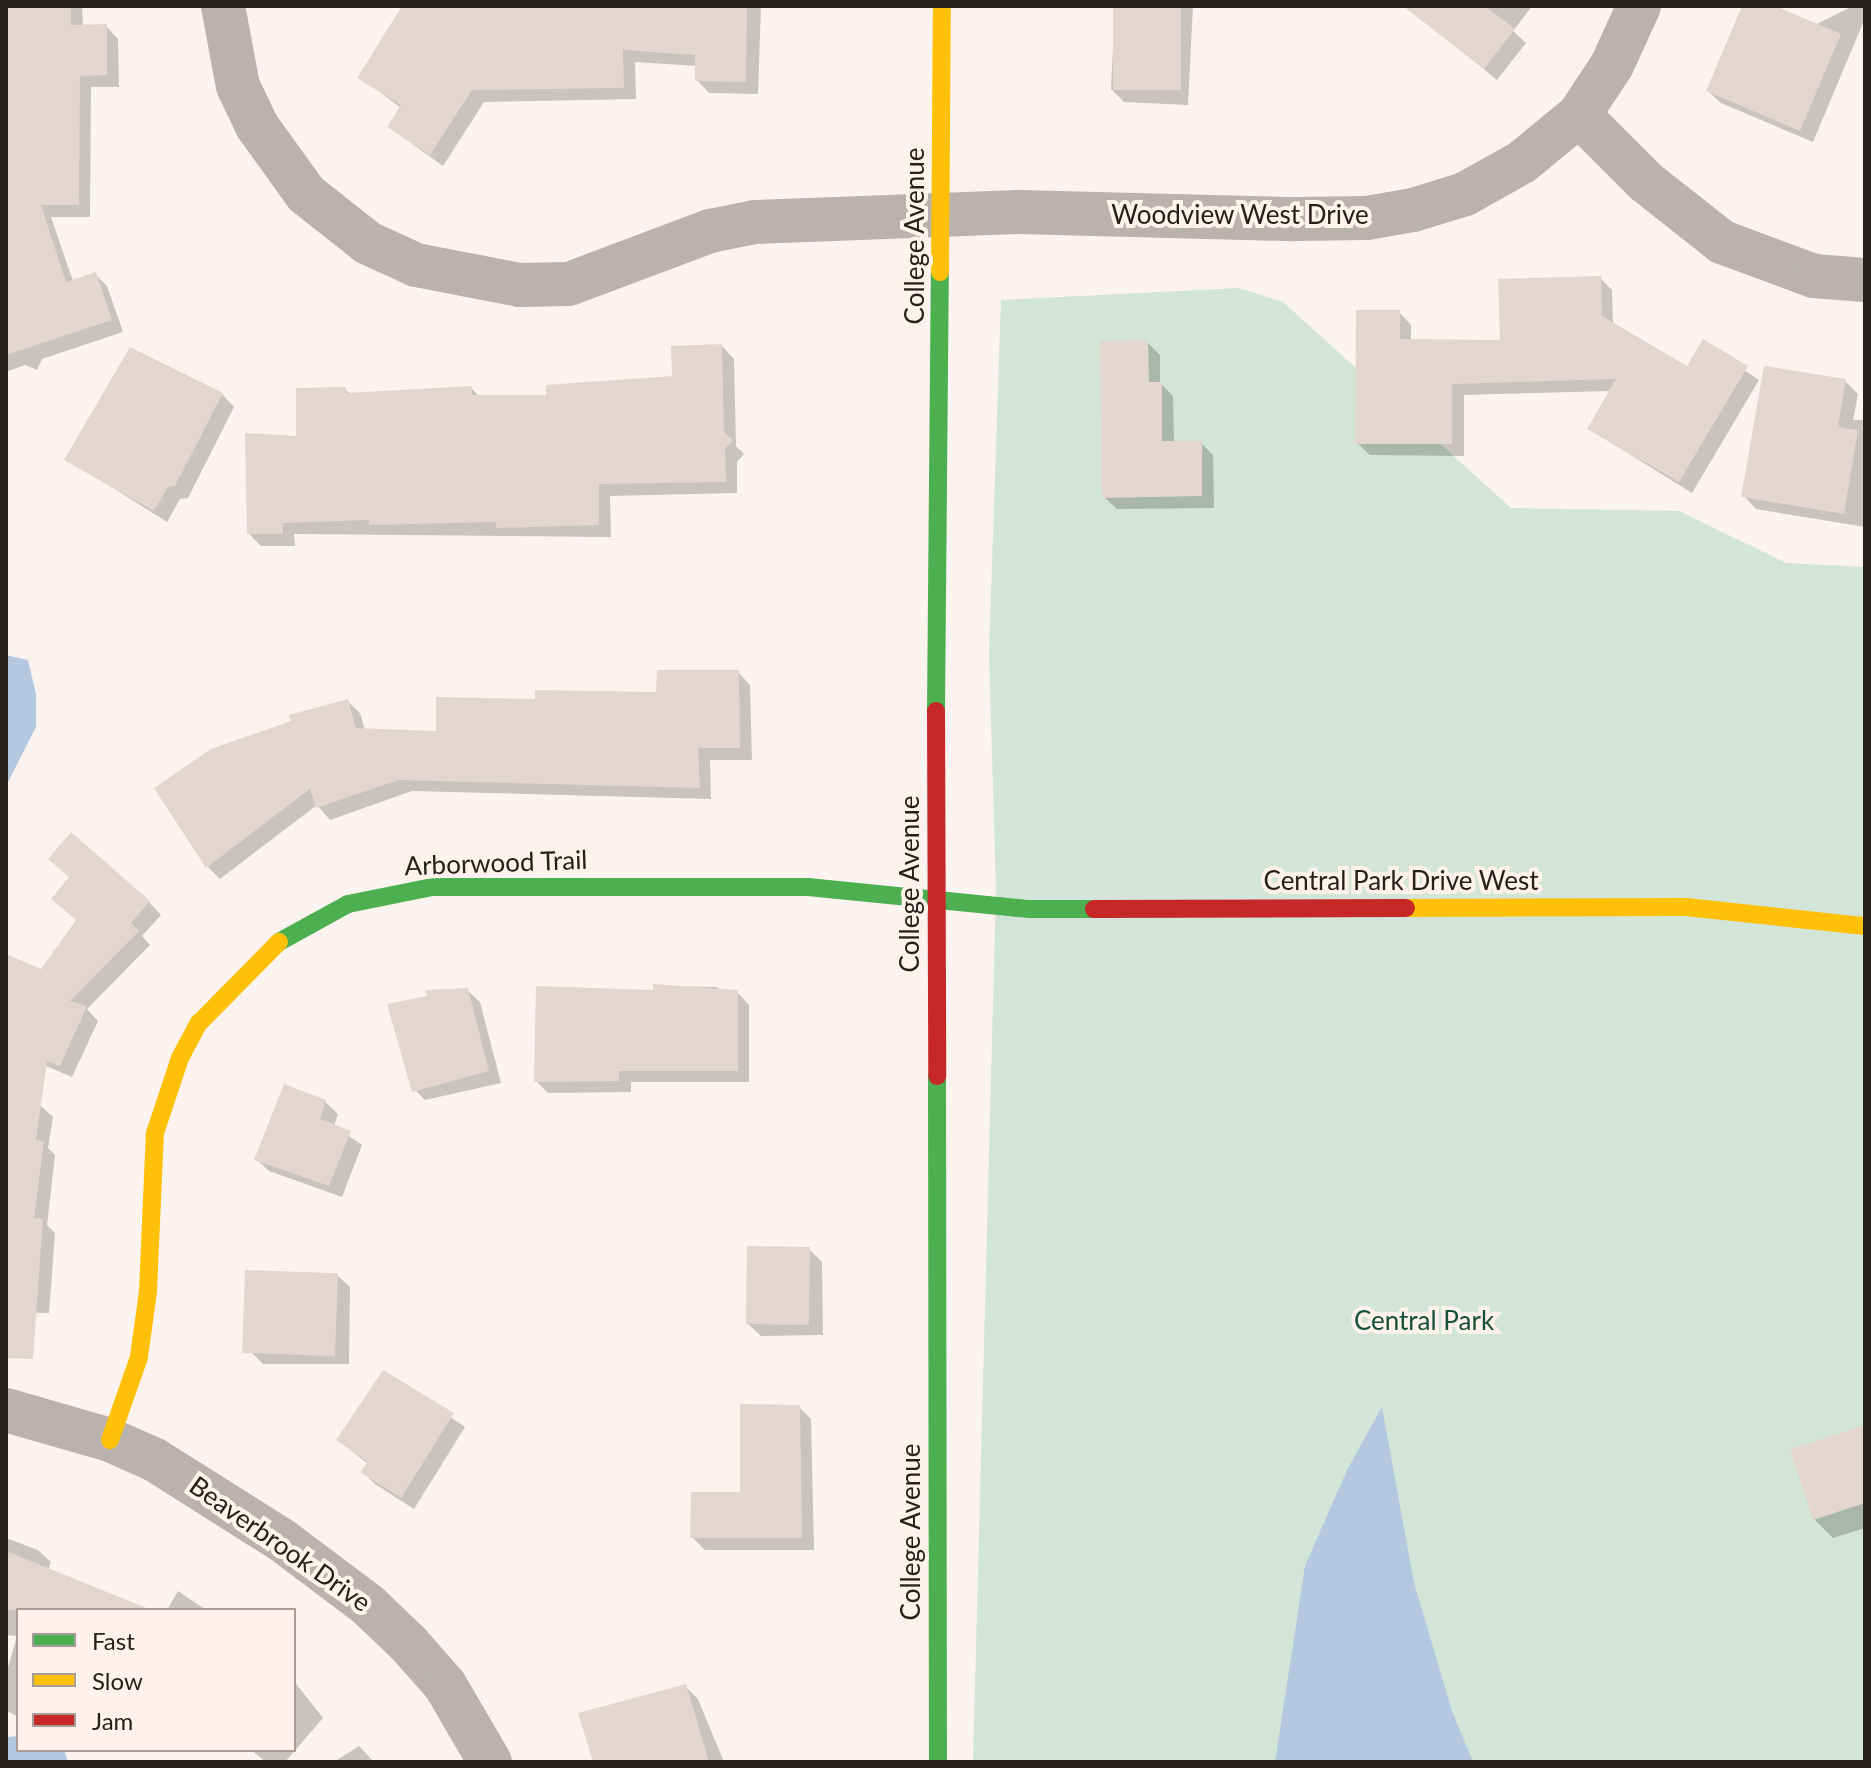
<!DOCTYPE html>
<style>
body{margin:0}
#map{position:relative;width:1871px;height:1768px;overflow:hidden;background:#fbf3f0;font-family:Lato,sans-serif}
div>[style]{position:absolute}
.green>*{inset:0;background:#d3e4d8}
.water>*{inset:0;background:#b4c8df}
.shadow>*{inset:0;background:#0003}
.building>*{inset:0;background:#e3d6d1;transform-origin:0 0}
.street>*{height:44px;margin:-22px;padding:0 22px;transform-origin:22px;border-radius:22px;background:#b9b2af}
.fast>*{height:18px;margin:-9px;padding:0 9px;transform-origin:9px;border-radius:9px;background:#4caf50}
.slow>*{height:18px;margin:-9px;padding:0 9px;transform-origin:9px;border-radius:9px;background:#ffc107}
.jam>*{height:18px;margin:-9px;padding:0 9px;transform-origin:9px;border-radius:9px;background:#c62828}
span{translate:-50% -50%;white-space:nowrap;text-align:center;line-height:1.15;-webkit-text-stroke:8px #fff1ec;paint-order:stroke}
.street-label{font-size:26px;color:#26201d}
.park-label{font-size:26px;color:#144f38}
.frame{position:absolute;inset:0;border:8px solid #26201d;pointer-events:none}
.legend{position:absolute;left:16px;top:1608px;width:280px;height:144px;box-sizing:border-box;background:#fff1ec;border:2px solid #a89d99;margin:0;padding:10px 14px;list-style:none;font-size:24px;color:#26201d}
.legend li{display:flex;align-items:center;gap:16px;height:40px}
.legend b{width:40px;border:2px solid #a89d99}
</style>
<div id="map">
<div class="green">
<div style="clip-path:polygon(1239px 288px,1283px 302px,1511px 508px,1679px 511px,1786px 563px,1865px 567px,1865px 1762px,973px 1762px,996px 889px,989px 654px,1001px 300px)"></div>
</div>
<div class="water">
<div style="clip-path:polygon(6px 655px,28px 660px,36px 694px,36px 727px,6px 786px)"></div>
<div style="clip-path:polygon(1382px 1407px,1414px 1583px,1452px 1711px,1473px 1762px,1275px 1762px,1305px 1566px,1348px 1468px)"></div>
<div style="clip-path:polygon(18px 1736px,18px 1750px,64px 1750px,68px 1762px,6px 1762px,6px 1737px)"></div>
</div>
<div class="shadow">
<div style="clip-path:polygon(6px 6px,82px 6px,83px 27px,106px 26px,118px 39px,119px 87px,91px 87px,90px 217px,51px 217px,73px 281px,95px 274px,107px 286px,123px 332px,42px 359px,37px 370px,25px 365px,6px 372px)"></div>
<div style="clip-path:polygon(405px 6px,761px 6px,758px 94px,709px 93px,697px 80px,697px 66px,635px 62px,636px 99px,484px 102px,443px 166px,389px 127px,401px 108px,360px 77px)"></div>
<div style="clip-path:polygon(1115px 6px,1193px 6px,1188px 105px,1124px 102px,1111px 89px)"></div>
<div style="clip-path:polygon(1427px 6px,1532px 6px,1513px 31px,1526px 43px,1497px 80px,1425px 21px)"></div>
<div style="clip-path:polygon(1744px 6px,1815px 25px,1853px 6px,1865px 6px,1865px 27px,1863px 23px,1813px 142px,1721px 103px,1708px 91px)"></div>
<div style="clip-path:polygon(1600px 278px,1612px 290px,1613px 325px,1688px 369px,1703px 342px,1759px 380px,1692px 493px,1589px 429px,1611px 391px,1464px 395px,1464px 456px,1370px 455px,1357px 443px,1399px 312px,1411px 325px,1411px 341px,1502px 342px)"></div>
<div style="clip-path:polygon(1147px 342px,1160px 355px,1160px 383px,1173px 396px,1174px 443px,1201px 443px,1213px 455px,1214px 508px,1117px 509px,1104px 497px)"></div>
<div style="clip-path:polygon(722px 346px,734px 359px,736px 446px,744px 454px,737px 462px,737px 493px,610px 496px,611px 537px,294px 534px,295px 546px,261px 546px,248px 533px,299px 438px,345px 389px,351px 395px,471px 388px,480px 397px,548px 397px,674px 378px)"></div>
<div style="clip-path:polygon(1845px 381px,1858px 394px,1853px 420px,1865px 420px,1865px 527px,1756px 509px,1744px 496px)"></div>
<div style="clip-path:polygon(222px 394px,234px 407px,188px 498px,180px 499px,167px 522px,67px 459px)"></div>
<div style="clip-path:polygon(738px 672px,750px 685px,752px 760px,710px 760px,711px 799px,412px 791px,330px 820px,317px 805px,220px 879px,208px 867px,347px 701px,360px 713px,365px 730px,438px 733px,537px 701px,658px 694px)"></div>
<div style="clip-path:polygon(149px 902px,161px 915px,142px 936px,150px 945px,87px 1009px,98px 1021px,72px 1077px,6px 1049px,6px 966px,41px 971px,78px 921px)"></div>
<div style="clip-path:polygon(655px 986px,717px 987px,723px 993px,737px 992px,749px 1005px,749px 1082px,631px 1082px,631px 1092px,548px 1093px,536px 1081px,655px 992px)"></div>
<div style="clip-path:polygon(467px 990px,480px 1002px,501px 1083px,425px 1100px,412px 1087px)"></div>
<div style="clip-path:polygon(6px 1102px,40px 1105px,53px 1117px,48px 1148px,55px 1155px,47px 1225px,55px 1233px,49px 1313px,6px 1312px)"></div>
<div style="clip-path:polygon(325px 1102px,338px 1114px,334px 1126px,362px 1145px,342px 1197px,269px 1171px,256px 1159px)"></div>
<div style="clip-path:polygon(809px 1249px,822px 1262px,823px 1335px,761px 1336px,748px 1324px)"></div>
<div style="clip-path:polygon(247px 1272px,337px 1275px,350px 1287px,349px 1364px,263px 1364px,251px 1352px)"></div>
<div style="clip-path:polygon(384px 1372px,465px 1427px,414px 1509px,375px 1484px,363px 1472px,368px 1464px,338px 1440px)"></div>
<div style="clip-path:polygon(799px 1407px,811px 1419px,814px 1550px,705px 1550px,692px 1537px,742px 1494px)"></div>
<div style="clip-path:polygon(1865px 1427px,1865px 1528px,1833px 1538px,1814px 1519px)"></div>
<div style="clip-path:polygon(6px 1538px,38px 1550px,51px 1562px,48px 1570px,133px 1610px,18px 1610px,18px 1717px,6px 1710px,6px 1675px,17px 1636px,6px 1635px)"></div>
<div style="clip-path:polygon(178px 1591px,206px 1610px,167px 1610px)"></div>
<div style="clip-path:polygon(294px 1681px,323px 1718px,285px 1762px,266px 1762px,251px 1750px,294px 1750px)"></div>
<div style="clip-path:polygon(685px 1686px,698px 1699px,724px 1762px,599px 1762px)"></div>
<div style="clip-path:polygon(359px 1746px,374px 1762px,334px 1762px)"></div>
</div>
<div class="building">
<div style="clip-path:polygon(6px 6px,71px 6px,71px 25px,107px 24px,107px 75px,80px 76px,79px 205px,41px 205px,66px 282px,96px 272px,112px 320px,6px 355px)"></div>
<div style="clip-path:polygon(402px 6px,747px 6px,746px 82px,695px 81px,695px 55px,623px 50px,624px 88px,472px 90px,430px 155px,387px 127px,401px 105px,357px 78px)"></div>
<div style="left:1113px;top:6px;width:68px;height:84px"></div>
<div style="clip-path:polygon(1403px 6px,1485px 6px,1515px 29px,1484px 69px)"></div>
<div style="clip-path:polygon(1742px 6px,1775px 6px,1841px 34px,1800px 131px,1706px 91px)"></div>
<div style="clip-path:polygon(1601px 276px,1602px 316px,1687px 366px,1703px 339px,1748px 366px,1679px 482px,1587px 429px,1616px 379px,1452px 384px,1452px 444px,1355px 444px,1356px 310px,1400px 310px,1400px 339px,1500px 340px,1498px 279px)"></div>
<div style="clip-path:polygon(1148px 340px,1149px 382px,1162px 382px,1162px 441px,1202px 441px,1202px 496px,1102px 498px,1100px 341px)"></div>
<div style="clip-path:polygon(722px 344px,724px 432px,733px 440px,725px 449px,726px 482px,599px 484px,599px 525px,496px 528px,496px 522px,369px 525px,369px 520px,283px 523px,283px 534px,247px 534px,245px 433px,296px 436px,296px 388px,346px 387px,346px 393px,472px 386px,472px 395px,546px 395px,546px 385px,672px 376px,671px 346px)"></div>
<div style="clip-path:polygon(130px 347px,223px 393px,175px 486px,168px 487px,154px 511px,64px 460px)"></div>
<div style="clip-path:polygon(1764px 366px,1846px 379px,1838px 427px,1858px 430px,1844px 514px,1741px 497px)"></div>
<div style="clip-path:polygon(657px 670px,739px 670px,740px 748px,698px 748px,700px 788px,399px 780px,316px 808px,310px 789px,206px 868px,154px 788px,211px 749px,291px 721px,289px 715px,348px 699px,356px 728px,436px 731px,436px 697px,535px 699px,535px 690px,656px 692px)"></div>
<div style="clip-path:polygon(71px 832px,150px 901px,131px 923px,139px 931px,70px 1001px,87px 1006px,60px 1066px,47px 1061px,36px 1140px,44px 1141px,34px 1218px,43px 1219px,33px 1359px,6px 1358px,6px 954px,41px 969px,76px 920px,51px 899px,69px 877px,48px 859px)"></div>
<div style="clip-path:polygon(653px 984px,738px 990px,738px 1071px,619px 1071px,619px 1081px,534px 1082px,536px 986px,653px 990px)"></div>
<div style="clip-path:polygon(468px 988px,489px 1071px,412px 1092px,387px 1004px,427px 996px,425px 990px)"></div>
<div style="clip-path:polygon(284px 1084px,326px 1100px,320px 1119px,351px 1131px,329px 1186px,254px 1160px)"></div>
<div style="left:747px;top:1246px;width:63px;height:78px;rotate:1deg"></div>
<div style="left:245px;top:1270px;width:93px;height:83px;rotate:2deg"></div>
<div style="clip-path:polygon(383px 1370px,454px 1413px,401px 1498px,360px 1472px,368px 1462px,336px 1440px)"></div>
<div style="clip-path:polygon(740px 1404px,800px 1405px,802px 1538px,690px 1538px,691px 1492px,740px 1492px)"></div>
<div style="clip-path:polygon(1865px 1425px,1865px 1503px,1813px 1520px,1790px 1449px)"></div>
<div style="clip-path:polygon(6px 1551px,149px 1609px,149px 1610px,6px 1610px)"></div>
<div style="clip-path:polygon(686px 1684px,709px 1762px,593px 1762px,578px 1713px)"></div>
</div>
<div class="street">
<div style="left:223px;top:6px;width:81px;rotate:79.4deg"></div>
<div style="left:238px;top:86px;width:44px;rotate:64.6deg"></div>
<div style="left:257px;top:126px;width:84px;rotate:54.2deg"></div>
<div style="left:306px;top:194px;width:79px;rotate:38.3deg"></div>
<div style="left:368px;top:243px;width:53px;rotate:24.6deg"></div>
<div style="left:416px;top:265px;width:106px;rotate:10.9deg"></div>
<div style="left:520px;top:285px;width:49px;rotate:-1.2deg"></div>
<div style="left:569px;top:284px;width:151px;rotate:-20.6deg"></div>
<div style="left:710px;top:231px;width:46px;rotate:-11.3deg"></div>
<div style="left:755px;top:222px;width:264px;rotate:-2.2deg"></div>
<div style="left:1019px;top:212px;width:276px;rotate:1.5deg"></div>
<div style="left:1295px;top:219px;width:72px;rotate:-0.8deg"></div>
<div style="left:1367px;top:218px;width:47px;rotate:-9.9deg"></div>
<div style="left:1413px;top:210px;width:54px;rotate:-17.1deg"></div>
<div style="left:1465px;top:194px;width:65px;rotate:-29.3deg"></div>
<div style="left:1522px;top:162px;width:74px;rotate:-39.5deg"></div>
<div style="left:1579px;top:115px;width:60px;rotate:-56.6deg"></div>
<div style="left:1612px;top:65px;width:65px;rotate:-65.4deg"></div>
<div style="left:1579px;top:115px;width:95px;rotate:45deg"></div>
<div style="left:1646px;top:182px;width:97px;rotate:38.3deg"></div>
<div style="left:1722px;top:242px;width:98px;rotate:20.3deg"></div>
<div style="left:1814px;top:276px;width:51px;rotate:4.5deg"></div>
<div style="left:6px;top:1410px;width:108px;rotate:16.1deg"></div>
<div style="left:110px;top:1440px;width:49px;rotate:24deg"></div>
<div style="left:155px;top:1460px;width:151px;rotate:32.3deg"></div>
<div style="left:283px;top:1541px;width:105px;rotate:36.9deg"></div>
<div style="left:367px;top:1604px;width:57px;rotate:43.6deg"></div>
<div style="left:408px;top:1643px;width:56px;rotate:48.6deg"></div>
<div style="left:445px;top:1685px;width:89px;rotate:59.7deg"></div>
</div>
<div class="fast">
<div style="left:936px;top:711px;width:439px;rotate:-89.5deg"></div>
<div style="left:279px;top:942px;width:79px;rotate:-28.8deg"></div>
<div style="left:348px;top:904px;width:86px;rotate:-11.4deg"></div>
<div style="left:432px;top:887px;width:376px"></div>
<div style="left:808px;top:887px;width:223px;rotate:5.7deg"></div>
<div style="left:1030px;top:909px;width:64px"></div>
<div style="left:937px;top:1076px;width:686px;rotate:89.92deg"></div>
</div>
<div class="slow">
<div style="left:940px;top:272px;width:266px;rotate:-89.6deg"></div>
<div style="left:1406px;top:908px;width:280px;rotate:-0.2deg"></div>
<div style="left:1686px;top:907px;width:180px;rotate:6.1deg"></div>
<div style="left:110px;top:1440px;width:88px;rotate:-70.7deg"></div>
<div style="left:139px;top:1357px;width:67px;rotate:-82.2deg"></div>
<div style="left:148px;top:1291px;width:158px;rotate:-87.5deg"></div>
<div style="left:155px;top:1133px;width:79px;rotate:-71.6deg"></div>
<div style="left:180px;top:1058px;width:40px;rotate:-62deg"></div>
<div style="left:199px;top:1023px;width:114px;rotate:-45.4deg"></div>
</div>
<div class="jam">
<div style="left:936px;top:711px;width:365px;rotate:89.8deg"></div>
<div style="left:1094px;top:909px;width:312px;rotate:-0.2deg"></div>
</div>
<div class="street-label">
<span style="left:1240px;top:215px">Woodview West Drive</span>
<span style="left:915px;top:236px;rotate:-90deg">College Avenue</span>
<span style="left:496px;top:863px;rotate:-2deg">Arborwood Trail</span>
<span style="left:1401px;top:881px">Central Park Drive West</span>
<span style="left:910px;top:884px;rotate:-90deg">College Avenue</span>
<span style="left:911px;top:1532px;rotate:-90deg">College Avenue</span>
<span style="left:280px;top:1544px;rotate:35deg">Beaverbrook Drive</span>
</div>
<div class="park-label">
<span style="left:1424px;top:1321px">Central Park</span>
</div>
<div class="frame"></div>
<ul class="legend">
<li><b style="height:10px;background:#4caf50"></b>Fast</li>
<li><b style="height:10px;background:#ffc107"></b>Slow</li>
<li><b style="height:10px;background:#c62828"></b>Jam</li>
</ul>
</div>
